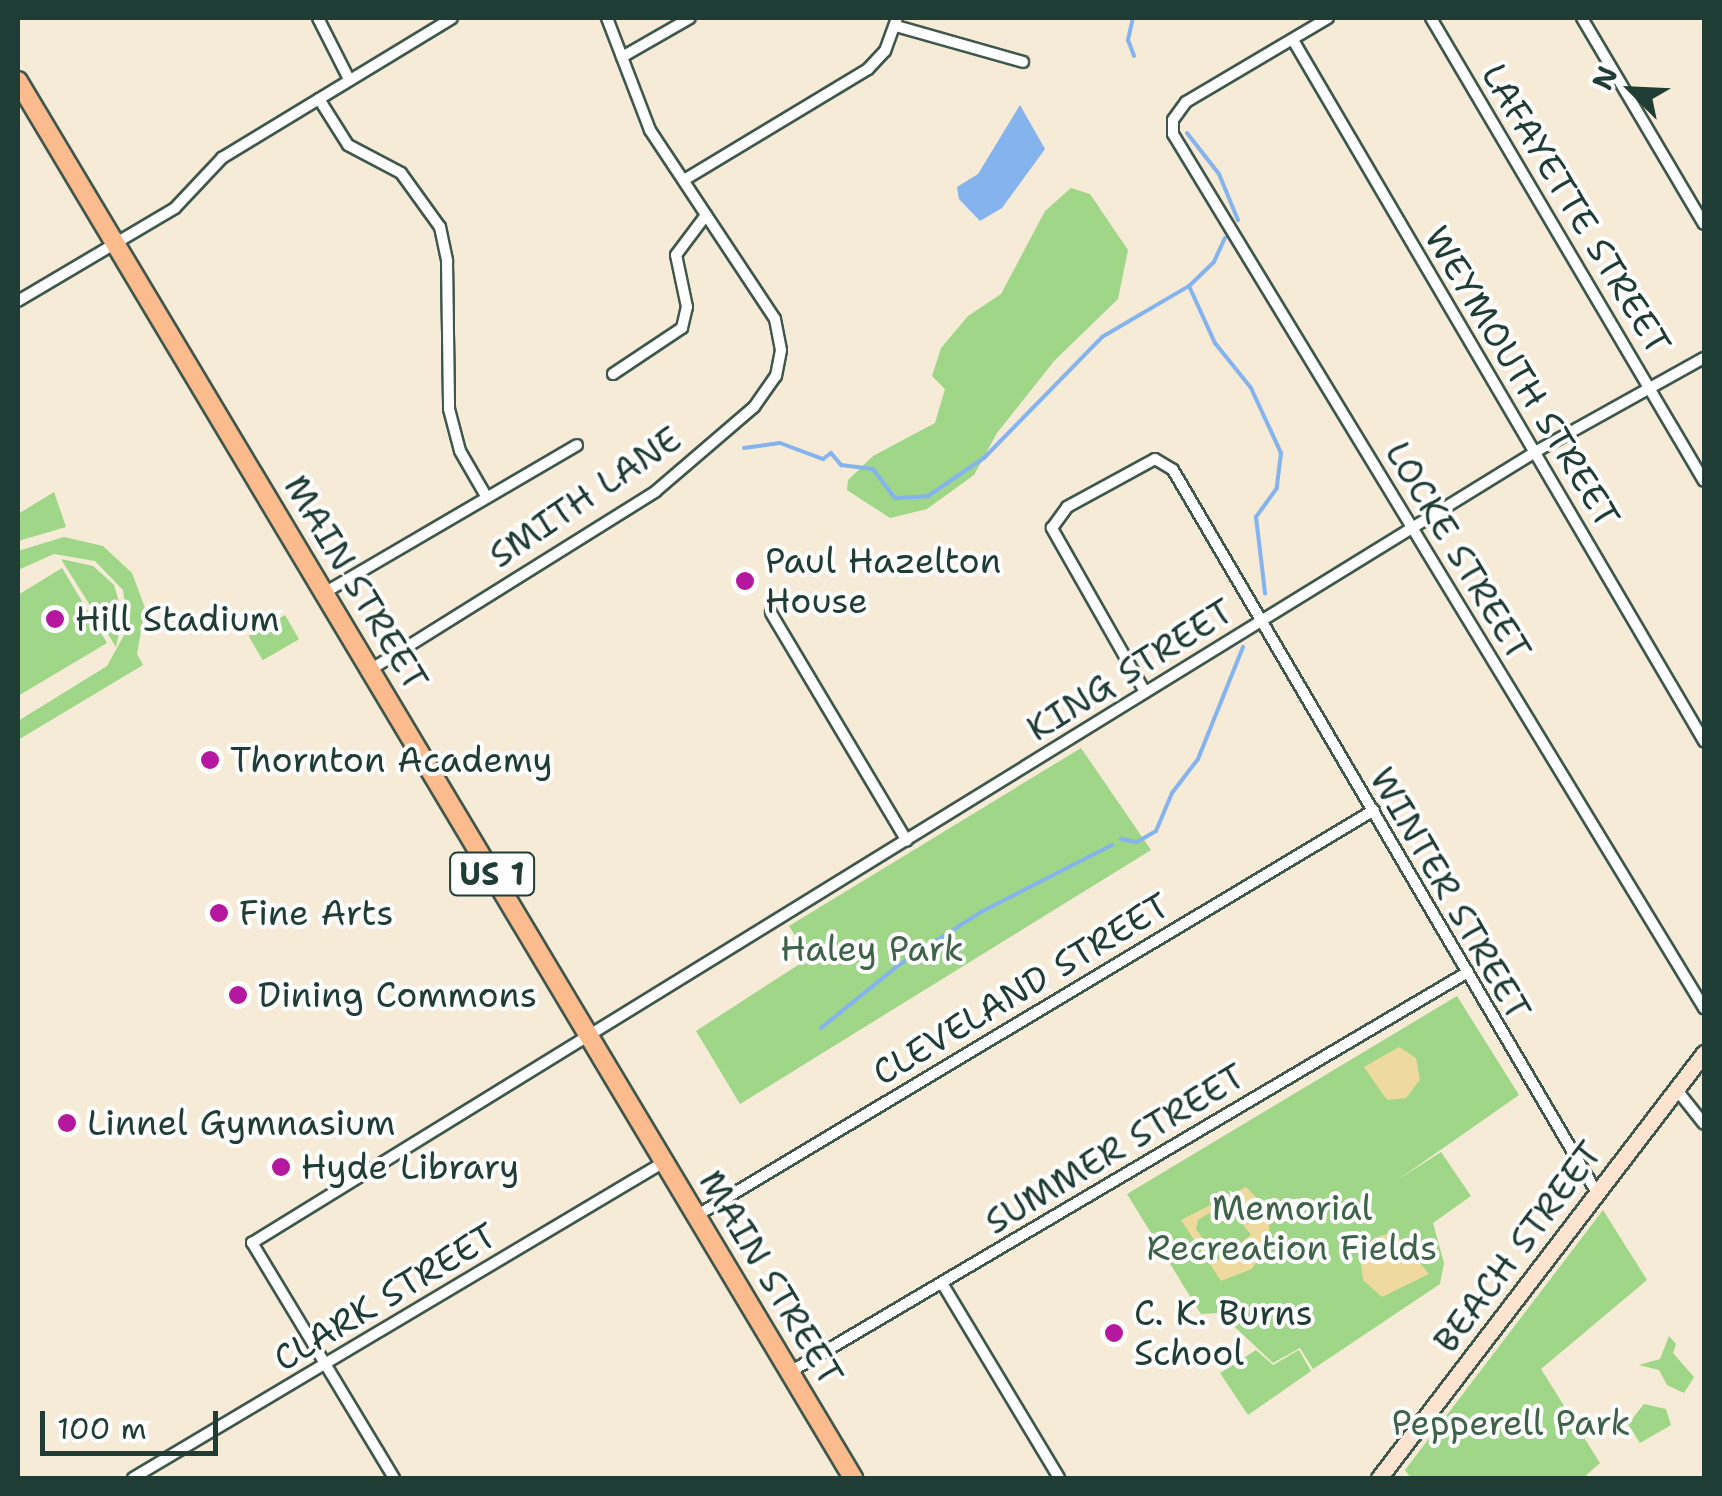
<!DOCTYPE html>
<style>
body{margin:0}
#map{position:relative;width:1722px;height:1496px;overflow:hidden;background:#f5ebd7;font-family:"Shantell Sans",sans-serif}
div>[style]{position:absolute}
.green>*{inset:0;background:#a0d687;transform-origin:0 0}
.sand>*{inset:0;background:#eeda9e}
.water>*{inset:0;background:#84b3ee}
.stream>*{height:4px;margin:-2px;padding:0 2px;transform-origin:2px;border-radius:2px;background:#84b3ee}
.roads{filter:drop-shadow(2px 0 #3f574c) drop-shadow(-2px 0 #3f574c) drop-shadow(0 2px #3f574c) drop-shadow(0 -2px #3f574c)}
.minor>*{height:10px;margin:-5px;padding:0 5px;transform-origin:5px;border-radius:5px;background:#fff}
.secondary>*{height:15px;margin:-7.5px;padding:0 7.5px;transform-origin:7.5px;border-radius:7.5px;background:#fde4d1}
.primary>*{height:18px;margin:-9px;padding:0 9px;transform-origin:9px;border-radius:9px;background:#fbbb8d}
.dots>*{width:28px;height:28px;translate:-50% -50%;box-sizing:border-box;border:5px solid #fff;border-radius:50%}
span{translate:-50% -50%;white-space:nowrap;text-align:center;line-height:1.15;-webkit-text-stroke:8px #fff;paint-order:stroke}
.shield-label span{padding:2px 8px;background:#fff;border:2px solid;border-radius:8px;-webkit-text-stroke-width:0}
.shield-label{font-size:32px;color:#1f3d34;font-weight:700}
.street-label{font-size:35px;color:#1f3d34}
.poi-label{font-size:35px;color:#1f3d34}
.left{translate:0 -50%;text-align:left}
.park-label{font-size:35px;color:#3f6349}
.frame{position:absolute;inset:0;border:20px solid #1f3d34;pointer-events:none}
.north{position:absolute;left:1582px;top:40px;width:100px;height:100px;-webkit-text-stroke:8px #fff;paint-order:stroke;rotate:294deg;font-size:28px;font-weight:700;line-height:40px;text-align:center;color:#1f3d34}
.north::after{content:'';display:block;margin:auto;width:35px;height:45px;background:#1f3d34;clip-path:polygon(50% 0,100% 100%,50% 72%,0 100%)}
.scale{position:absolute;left:40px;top:1411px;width:178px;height:45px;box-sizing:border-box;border:5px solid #1f3d34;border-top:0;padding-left:12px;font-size:30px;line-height:35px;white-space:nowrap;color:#1f3d34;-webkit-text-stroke:8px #fff;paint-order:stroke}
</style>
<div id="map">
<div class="green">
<div style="clip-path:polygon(1071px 188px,1090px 194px,1128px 250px,1118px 299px,1055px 360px,997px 433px,974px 475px,927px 509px,890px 518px,847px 490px,848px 480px,873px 456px,935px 423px,945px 389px,932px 376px,941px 348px,968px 316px,1001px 294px,1045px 211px)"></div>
<div style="clip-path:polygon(54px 492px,66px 527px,18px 541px,18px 514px)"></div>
<div style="clip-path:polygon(64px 537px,103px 546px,132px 573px,145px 608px,137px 654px,143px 665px,18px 740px,18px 721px,107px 666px,128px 628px,123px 590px,95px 561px,54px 554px,18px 570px,18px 551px)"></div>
<div style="clip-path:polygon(61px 559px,93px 566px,114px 585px,123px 616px,116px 647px)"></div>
<div style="clip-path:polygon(62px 568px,107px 643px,18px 696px,18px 595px)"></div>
<div style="left:285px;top:615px;width:28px;height:42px;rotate:60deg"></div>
<div style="clip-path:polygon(1081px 748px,1151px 850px,740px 1104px,696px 1031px,809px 958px,789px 926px)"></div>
<div style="clip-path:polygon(1457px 996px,1519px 1095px,1396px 1181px,1441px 1152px,1471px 1196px,1433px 1223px,1444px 1263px,1440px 1284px,1313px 1369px,1300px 1348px,1273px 1363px,1220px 1313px,1201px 1314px,1127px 1194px)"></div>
<div style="clip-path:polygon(1603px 1210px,1647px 1280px,1541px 1369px,1600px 1463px,1583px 1478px,1411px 1478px,1405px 1470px)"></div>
<div style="clip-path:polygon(1669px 1336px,1676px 1344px,1673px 1353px,1694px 1377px,1684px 1393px,1667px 1385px,1659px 1370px,1639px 1365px,1660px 1359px)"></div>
<div style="clip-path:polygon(1256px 1350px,1273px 1365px,1299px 1350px,1311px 1371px,1248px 1415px,1220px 1373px)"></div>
<div style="clip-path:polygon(1644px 1404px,1666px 1409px,1671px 1425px,1640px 1443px,1628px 1424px)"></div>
</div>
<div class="sand">
<div style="clip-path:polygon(1399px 1047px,1416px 1058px,1420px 1080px,1406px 1098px,1387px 1100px,1364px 1067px)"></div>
<div style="clip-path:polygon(evenodd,1246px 1187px,1268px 1210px,1270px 1241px,1252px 1269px,1221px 1281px,1181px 1220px,1246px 1187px,1226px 1203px,1251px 1235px,1218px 1260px,1196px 1229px,1198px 1220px,1226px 1203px)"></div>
<div style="clip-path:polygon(1394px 1232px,1429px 1274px,1382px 1297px,1363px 1280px,1360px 1258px,1374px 1238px)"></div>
</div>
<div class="water">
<div style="clip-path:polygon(1020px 105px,1045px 149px,1002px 208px,980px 221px,959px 199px,957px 187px,978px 174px)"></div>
</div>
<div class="stream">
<div style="left:1133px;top:18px;width:23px;rotate:103deg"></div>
<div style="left:1128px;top:40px;width:17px;rotate:69deg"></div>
<div style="left:1187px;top:133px;width:52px;rotate:52deg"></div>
<div style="left:1219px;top:174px;width:50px;rotate:67.6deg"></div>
<div style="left:1225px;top:238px;width:26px;rotate:115deg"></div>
<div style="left:1214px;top:262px;width:35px;rotate:136deg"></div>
<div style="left:1189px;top:286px;width:63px;rotate:65.5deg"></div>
<div style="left:1215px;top:343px;width:58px;rotate:51.3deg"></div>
<div style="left:1251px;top:388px;width:72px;rotate:65.2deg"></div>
<div style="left:1281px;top:453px;width:35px;rotate:97deg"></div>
<div style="left:1277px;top:488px;width:36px;rotate:126deg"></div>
<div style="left:1256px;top:517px;width:77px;rotate:83.2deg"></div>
<div style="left:744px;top:448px;width:36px;rotate:-8deg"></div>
<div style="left:780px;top:443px;width:46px;rotate:20.4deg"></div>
<div style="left:823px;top:459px;width:10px;rotate:-37deg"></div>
<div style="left:831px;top:453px;width:16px;rotate:50deg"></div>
<div style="left:841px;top:465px;width:32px;rotate:7deg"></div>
<div style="left:873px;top:469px;width:36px;rotate:53deg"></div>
<div style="left:895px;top:498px;width:33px;rotate:-3deg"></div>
<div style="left:928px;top:496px;width:68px;rotate:-34.2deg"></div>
<div style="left:984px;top:458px;width:169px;rotate:-45.7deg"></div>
<div style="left:1102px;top:337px;width:101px;rotate:-30.4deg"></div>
<div style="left:1121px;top:839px;width:16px;rotate:11deg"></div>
<div style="left:1137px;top:842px;width:22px;rotate:-30deg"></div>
<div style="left:1156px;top:831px;width:41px;rotate:-67.2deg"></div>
<div style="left:1172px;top:793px;width:43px;rotate:-52.6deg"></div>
<div style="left:1198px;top:759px;width:121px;rotate:-68.1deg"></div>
<div style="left:821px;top:1028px;width:102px;rotate:-39deg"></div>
<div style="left:900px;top:964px;width:96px;rotate:-32.7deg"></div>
<div style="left:981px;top:912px;width:147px;rotate:-27.1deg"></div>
</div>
<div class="roads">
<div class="minor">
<div style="left:318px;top:18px;width:68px;rotate:63.1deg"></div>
<div style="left:1328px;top:18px;width:165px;rotate:149.4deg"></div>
<div style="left:1186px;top:102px;width:22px;rotate:126deg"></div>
<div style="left:1173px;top:120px;width:14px;rotate:90deg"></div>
<div style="left:1173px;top:134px;width:1023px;rotate:58.72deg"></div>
<div style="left:1431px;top:18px;width:537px;rotate:59.48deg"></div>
<div style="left:1582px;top:18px;width:239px;rotate:59.4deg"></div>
<div style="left:896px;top:26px;width:132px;rotate:15.8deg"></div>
<div style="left:1293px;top:40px;width:813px;rotate:59.62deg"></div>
<div style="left:622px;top:57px;width:78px;rotate:-29.8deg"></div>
<div style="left:319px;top:99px;width:54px;rotate:57.8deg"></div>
<div style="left:348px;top:145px;width:60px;rotate:27.8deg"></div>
<div style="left:401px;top:173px;width:67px;rotate:54.2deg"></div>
<div style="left:440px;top:227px;width:35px;rotate:78deg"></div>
<div style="left:447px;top:261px;width:148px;rotate:89.2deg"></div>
<div style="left:449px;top:409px;width:43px;rotate:75.3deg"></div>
<div style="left:460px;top:451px;width:52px;rotate:60deg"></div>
<div style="left:684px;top:180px;width:215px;rotate:-31.1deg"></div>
<div style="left:868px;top:69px;width:25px;rotate:-47deg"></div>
<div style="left:885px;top:51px;width:35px;rotate:-70deg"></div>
<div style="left:18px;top:301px;width:182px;rotate:-30.6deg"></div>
<div style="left:175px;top:208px;width:69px;rotate:-46.8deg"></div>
<div style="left:222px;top:158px;width:269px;rotate:-31.3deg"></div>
<div style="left:613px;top:374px;width:83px;rotate:-33.7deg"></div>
<div style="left:682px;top:328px;width:22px;rotate:-77deg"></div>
<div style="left:687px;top:307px;width:53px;rotate:-101.9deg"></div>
<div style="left:676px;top:255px;width:50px;rotate:-53.1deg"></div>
<div style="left:324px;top:593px;width:293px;rotate:-30.3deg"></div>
<div style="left:771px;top:613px;width:265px;rotate:59.2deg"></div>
<div style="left:370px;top:670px;width:337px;rotate:-32deg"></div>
<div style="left:656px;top:491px;width:129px;rotate:-40.6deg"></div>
<div style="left:754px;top:407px;width:38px;rotate:-55deg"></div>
<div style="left:776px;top:376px;width:26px;rotate:-79deg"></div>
<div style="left:781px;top:350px;width:32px;rotate:-101deg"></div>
<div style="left:775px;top:319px;width:227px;rotate:-123.5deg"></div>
<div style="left:650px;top:130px;width:120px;rotate:-111deg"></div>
<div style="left:1145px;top:692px;width:189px;rotate:-119.6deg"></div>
<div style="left:1052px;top:528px;width:26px;rotate:-54deg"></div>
<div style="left:1067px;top:507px;width:100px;rotate:-28.6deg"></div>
<div style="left:1155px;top:459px;width:21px;rotate:31deg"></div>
<div style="left:1173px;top:470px;width:838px;rotate:59.61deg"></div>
<div style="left:1677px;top:1090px;width:43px;rotate:51.5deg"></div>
<div style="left:696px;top:1216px;width:790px;rotate:-30.91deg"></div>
<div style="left:942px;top:1283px;width:227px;rotate:59deg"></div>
<div style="left:790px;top:1372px;width:787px;rotate:-30.54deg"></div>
<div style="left:133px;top:1478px;width:618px;rotate:-30.76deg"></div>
<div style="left:394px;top:1478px;width:275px;rotate:-121.1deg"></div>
<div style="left:252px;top:1243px;width:1507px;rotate:-31.65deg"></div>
<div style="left:1535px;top:452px;width:193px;rotate:-29.1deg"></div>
</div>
<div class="secondary">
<div style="left:1379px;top:1478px;width:535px;rotate:-52.59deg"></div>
</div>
<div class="primary">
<div style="left:18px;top:81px;width:1628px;rotate:59.13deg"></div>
</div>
</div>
<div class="dots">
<div style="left:745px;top:581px;background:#b5179e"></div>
<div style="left:55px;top:619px;background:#b5179e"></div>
<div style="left:210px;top:760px;background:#b5179e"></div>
<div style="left:219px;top:913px;background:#b5179e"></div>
<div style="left:238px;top:995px;background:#b5179e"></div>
<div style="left:67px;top:1123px;background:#b5179e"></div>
<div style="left:281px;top:1167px;background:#b5179e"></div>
<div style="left:1114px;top:1333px;background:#b5179e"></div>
</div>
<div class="shield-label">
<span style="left:492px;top:874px">US 1</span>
</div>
<div class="street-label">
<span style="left:1576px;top:209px;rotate:59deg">LAFAYETTE STREET</span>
<span style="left:1522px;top:377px;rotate:59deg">WEYMOUTH STREET</span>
<span style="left:585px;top:497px;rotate:-34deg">SMITH LANE</span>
<span style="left:1458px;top:551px;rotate:59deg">LOCKE STREET</span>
<span style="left:356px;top:583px;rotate:59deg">MAIN STREET</span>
<span style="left:1130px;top:670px;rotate:-32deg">KING STREET</span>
<span style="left:1450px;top:894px;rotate:60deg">WINTER STREET</span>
<span style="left:1021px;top:989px;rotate:-31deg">CLEVELAND STREET</span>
<span style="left:1115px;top:1149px;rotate:-31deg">SUMMER STREET</span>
<span style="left:1518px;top:1247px;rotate:-53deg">BEACH STREET</span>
<span style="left:771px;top:1278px;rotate:59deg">MAIN STREET</span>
<span style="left:385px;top:1297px;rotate:-31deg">CLARK STREET</span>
</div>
<div class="poi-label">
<span class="left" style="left:765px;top:581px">Paul Hazelton<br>House</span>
<span class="left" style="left:75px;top:619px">Hill Stadium</span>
<span class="left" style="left:230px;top:760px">Thornton Academy</span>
<span class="left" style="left:239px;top:913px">Fine Arts</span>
<span class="left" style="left:258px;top:995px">Dining Commons</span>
<span class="left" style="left:87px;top:1123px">Linnel Gymnasium</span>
<span class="left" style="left:301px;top:1167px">Hyde Library</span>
<span class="left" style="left:1134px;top:1333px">C. K. Burns<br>School</span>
</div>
<div class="park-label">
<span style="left:872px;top:949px">Haley Park</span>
<span style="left:1292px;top:1228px">Memorial<br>Recreation Fields</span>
<span style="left:1511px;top:1423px">Pepperell Park</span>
</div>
<div class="frame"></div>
<div class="north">N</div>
<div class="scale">100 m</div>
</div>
